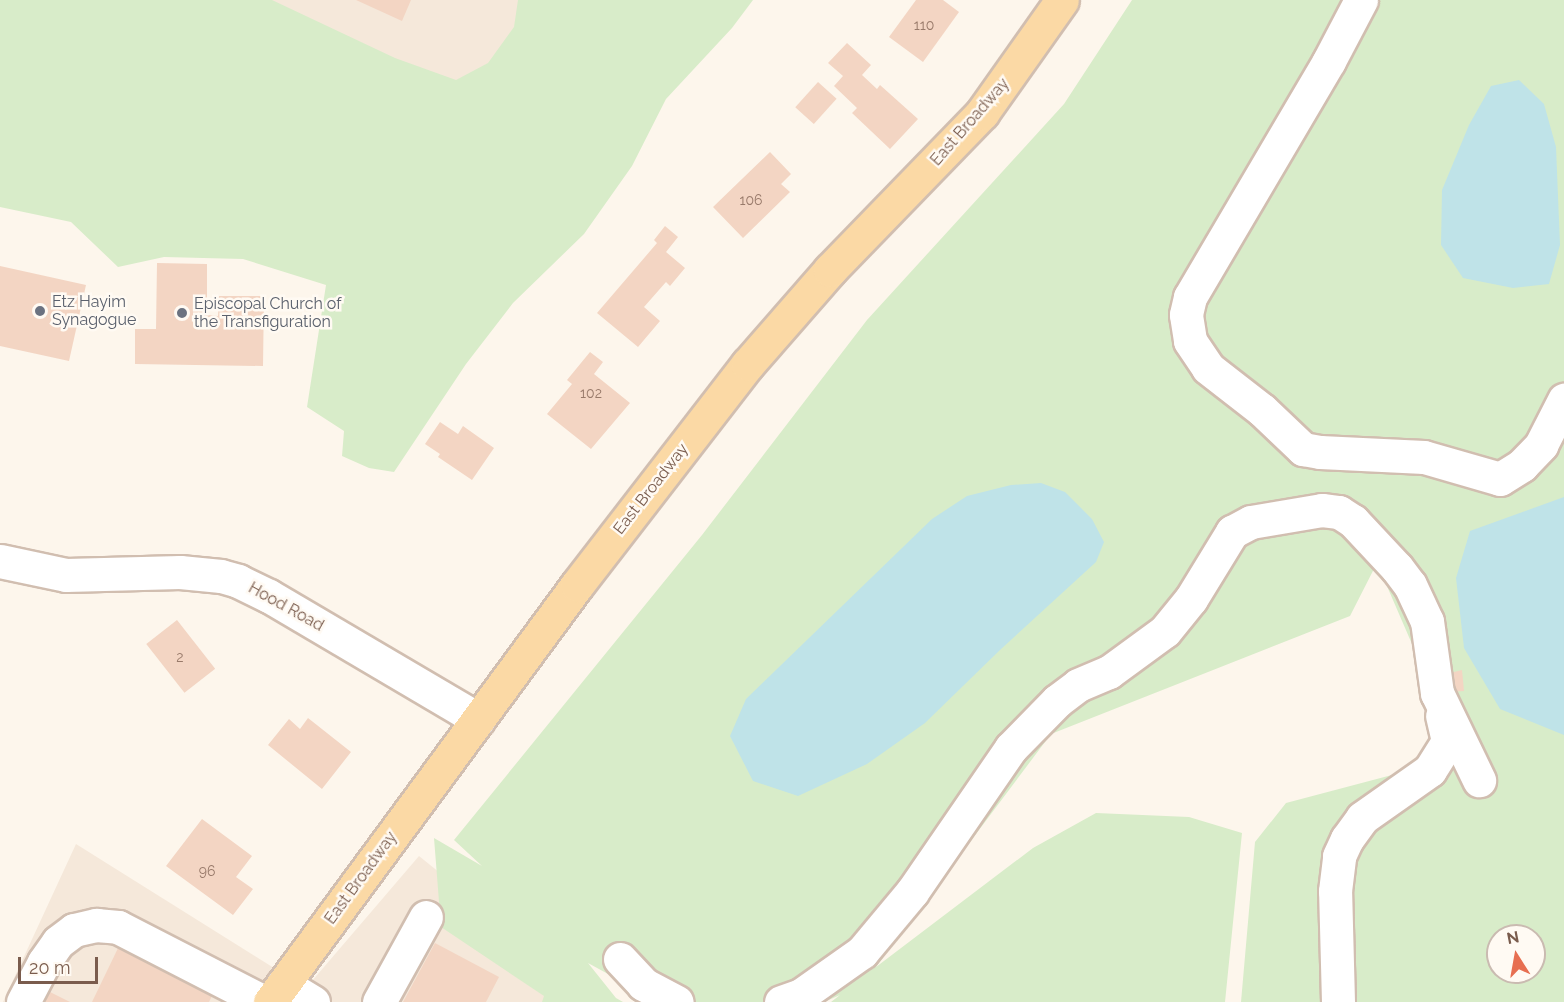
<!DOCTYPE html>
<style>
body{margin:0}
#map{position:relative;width:1564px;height:1002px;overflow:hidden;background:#fdf6ec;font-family:Raleway,sans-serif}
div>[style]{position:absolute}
.residential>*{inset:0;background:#f5e8da}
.green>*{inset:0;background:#d8ecc9}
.water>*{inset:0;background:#bfe3e8}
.building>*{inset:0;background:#f3d5c3;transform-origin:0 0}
.roads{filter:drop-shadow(2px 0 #d1beb0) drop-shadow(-2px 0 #d1beb0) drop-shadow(0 2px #d1beb0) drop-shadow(0 -2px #d1beb0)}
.minor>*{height:33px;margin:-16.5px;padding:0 16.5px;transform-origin:16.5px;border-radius:16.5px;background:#fff}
.major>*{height:33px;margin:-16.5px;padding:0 16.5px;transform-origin:16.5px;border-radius:16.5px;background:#fbd9a5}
.dots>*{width:16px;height:16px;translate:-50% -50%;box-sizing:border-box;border:3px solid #fffaf3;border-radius:50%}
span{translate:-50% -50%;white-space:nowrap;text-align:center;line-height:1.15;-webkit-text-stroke:5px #fffaf3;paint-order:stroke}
.number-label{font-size:14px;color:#987a6a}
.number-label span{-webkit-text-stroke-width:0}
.street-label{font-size:16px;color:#7a5c4d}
.worship-label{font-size:16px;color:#5b616d}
.left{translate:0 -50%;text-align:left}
.north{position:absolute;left:1486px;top:924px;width:60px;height:60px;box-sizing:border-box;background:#fffaf3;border:2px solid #cabbb1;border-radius:50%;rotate:349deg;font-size:16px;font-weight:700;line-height:24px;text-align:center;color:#7a5c4d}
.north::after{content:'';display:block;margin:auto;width:21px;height:27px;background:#e76f51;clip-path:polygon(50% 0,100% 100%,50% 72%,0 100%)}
.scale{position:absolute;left:18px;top:957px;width:80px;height:27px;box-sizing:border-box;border:3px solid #7a5c4d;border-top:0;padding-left:8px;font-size:18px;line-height:21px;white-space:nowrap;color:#7a5c4d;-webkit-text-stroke:4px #fffaf3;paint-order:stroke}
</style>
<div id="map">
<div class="residential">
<div style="clip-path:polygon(265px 0,576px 0,505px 128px)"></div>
<div style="clip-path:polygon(76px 844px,306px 988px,419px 856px,569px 977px,556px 1002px,3px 1002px)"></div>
</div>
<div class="green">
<div style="clip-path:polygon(0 0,272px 0,395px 58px,456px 80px,488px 63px,514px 27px,518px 0,753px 0,732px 28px,666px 99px,632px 166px,584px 234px,513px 303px,466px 364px,394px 472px,369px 468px,342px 456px,344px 431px,307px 407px,326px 285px,243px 259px,164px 257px,118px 267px,71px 222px,0 207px)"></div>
<div style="clip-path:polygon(evenodd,1132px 0,1564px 0,1564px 1002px,1241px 1002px,1255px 842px,1286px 803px,1407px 771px,1434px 750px,1415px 651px,1377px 563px,1350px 616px,1051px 734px,876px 967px,1033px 848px,1096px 813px,1189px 817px,1242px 833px,1225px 1002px,831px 1002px,840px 995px,824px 1002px,659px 1002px,588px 963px,616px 998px,623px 1002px,542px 1002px,544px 996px,441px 927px,434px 838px,482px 866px,454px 840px,702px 535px,867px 320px,1064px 104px,1132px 0,1498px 936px,1534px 936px,1534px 972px,1498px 972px,1498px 936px)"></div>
</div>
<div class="water">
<div style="clip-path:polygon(1519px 80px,1544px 104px,1556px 147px,1560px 245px,1549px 284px,1513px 288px,1463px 278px,1441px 245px,1442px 190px,1469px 125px,1491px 86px)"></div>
<div style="clip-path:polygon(1041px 483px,1065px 492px,1092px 519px,1104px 542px,1096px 562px,1000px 650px,925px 723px,867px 764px,798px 796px,753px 781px,730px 736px,746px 699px,932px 519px,967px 496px,1011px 485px)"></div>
<div style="clip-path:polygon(1564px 497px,1564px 735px,1500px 709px,1464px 648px,1456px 578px,1470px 531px)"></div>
</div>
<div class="building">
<div style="clip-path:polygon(356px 0,411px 0,402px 21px)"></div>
<div style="clip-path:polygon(916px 0,943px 0,959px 12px,923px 62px,889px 37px)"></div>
<div style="clip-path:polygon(847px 43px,871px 65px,862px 75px,877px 89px,880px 85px,918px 119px,890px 149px,852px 113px,857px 108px,834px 86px,843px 76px,828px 63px)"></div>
<div style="left:818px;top:82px;width:25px;height:34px;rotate:42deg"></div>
<div style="clip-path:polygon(770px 152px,791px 174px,781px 184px,790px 192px,743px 238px,713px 207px)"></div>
<div style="clip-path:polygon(665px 226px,678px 237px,666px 252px,685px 268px,670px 286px,666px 282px,644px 307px,660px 321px,638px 347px,597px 313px,657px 243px,654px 240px)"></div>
<div style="clip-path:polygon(157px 263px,207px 264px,207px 315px,218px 316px,219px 296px,264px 296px,263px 366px,135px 364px,135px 329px,156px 329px)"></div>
<div style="clip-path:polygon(0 266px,86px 285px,69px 361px,0 346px)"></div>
<div style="clip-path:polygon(590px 352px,603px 362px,594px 374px,630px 403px,591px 449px,547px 414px,572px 384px,567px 380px)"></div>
<div style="clip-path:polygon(440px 422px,458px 434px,463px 426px,494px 448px,472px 480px,438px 457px,440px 454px,425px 444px)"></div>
<div style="left:177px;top:620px;width:62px;height:39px;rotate:52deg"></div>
<div style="clip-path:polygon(1462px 670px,1464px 691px,1449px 692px,1446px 674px)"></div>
<div style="clip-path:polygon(308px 718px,351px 752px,322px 789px,268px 745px,289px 719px,300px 729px)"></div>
<div style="clip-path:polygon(202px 819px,252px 856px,236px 877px,253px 889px,233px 915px,166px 866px)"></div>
<div style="clip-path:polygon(435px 943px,499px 977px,486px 1002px,403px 1002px)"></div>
<div style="clip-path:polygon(120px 944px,215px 990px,209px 1002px,92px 1002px)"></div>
<div style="clip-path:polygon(40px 987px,70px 1002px,33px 1002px)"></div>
</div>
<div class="roads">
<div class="minor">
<div style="left:1361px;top:0;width:69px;rotate:117.7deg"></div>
<div style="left:1329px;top:61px;width:274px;rotate:120.5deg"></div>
<div style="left:1190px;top:297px;width:18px;rotate:103deg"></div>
<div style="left:1186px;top:315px;width:26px;rotate:81deg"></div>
<div style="left:1190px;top:341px;width:32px;rotate:56deg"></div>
<div style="left:1208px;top:368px;width:68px;rotate:37.9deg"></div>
<div style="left:1262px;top:410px;width:57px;rotate:43.6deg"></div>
<div style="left:1303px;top:449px;width:17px;rotate:10deg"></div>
<div style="left:1320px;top:452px;width:104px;rotate:2.8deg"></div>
<div style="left:1424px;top:457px;width:79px;rotate:16.1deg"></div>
<div style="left:1500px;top:479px;width:26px;rotate:-32deg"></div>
<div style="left:1522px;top:465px;width:28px;rotate:-46deg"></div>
<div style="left:1541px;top:445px;width:51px;rotate:-62.9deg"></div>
<div style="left:0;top:561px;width:67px;rotate:12deg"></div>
<div style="left:66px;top:575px;width:114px;rotate:-1.5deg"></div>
<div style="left:180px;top:572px;width:41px;rotate:5.6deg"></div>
<div style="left:221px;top:576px;width:18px;rotate:16deg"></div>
<div style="left:238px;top:581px;width:34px;rotate:26deg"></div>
<div style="left:269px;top:596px;width:243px;rotate:30.5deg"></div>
<div style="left:620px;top:959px;width:34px;rotate:47deg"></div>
<div style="left:643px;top:984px;width:38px;rotate:28deg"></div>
<div style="left:283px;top:984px;width:35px;rotate:31deg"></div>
<div style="left:23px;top:1002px;width:45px;rotate:-62.3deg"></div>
<div style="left:44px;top:962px;width:24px;rotate:-55deg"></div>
<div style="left:58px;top:942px;width:20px;rotate:-37deg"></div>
<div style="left:74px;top:930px;width:23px;rotate:-13deg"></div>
<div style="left:96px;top:925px;width:22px;rotate:5deg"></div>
<div style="left:118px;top:927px;width:164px;rotate:27.2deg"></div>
<div style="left:379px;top:1002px;width:97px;rotate:-61.1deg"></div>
<div style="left:781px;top:1002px;width:21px;rotate:-19deg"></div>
<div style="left:801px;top:995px;width:75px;rotate:-35.2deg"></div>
<div style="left:862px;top:952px;width:78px;rotate:-50.2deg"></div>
<div style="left:912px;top:892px;width:175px;rotate:-55.5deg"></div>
<div style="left:1011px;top:748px;width:66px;rotate:-45.6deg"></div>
<div style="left:1057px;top:701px;width:26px;rotate:-37deg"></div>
<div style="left:1078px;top:685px;width:34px;rotate:-23deg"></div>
<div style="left:1109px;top:672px;width:69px;rotate:-36.2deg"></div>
<div style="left:1165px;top:631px;width:41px;rotate:-50.9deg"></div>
<div style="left:1191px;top:599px;width:79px;rotate:-58.5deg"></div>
<div style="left:1232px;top:532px;width:21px;rotate:-28deg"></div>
<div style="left:1251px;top:522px;width:72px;rotate:-9.6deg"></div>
<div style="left:1322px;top:510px;width:17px;rotate:7deg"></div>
<div style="left:1339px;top:512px;width:17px;rotate:33deg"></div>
<div style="left:1353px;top:521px;width:64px;rotate:46.9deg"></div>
<div style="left:1397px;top:568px;width:21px;rotate:53deg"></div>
<div style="left:1410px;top:585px;width:40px;rotate:65deg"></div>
<div style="left:1427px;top:621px;width:73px;rotate:82.1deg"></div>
<div style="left:1437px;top:693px;width:97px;rotate:64.2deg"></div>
<div style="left:1338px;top:1002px;width:111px;rotate:-91.5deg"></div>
<div style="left:1335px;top:891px;width:35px;rotate:-83deg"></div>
<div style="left:1339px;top:856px;width:19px;rotate:-65deg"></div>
<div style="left:1347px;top:839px;width:26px;rotate:-54deg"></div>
<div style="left:1362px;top:818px;width:83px;rotate:-35.2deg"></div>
<div style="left:1430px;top:770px;width:34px;rotate:-58deg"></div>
<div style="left:1448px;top:741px;width:26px;rotate:-103deg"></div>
</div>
<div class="major">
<div style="left:270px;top:1002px;width:518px;rotate:-53.64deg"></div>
<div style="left:577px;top:585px;width:279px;rotate:-52.3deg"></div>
<div style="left:748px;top:364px;width:125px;rotate:-48.9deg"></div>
<div style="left:830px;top:270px;width:219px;rotate:-45.9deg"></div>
<div style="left:982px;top:113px;width:138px;rotate:-54.7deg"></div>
</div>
</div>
<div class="dots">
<div style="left:40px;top:311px;background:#6b7280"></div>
<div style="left:182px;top:313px;background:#6b7280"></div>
</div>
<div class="number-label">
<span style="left:924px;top:25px">110</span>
<span style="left:751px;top:200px">106</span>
<span style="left:591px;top:393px">102</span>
<span style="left:180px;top:657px">2</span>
<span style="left:207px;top:871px">96</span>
</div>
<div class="street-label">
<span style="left:970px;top:122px;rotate:-49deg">East Broadway</span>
<span style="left:651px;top:489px;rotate:-52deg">East Broadway</span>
<span style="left:286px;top:607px;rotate:29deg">Hood Road</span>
<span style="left:361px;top:878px;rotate:-54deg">East Broadway</span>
</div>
<div class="worship-label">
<span class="left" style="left:52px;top:311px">Etz Hayim<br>Synagogue</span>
<span class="left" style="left:194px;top:313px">Episcopal Church of<br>the Transfiguration</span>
</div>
<div class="north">N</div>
<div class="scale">20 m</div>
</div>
